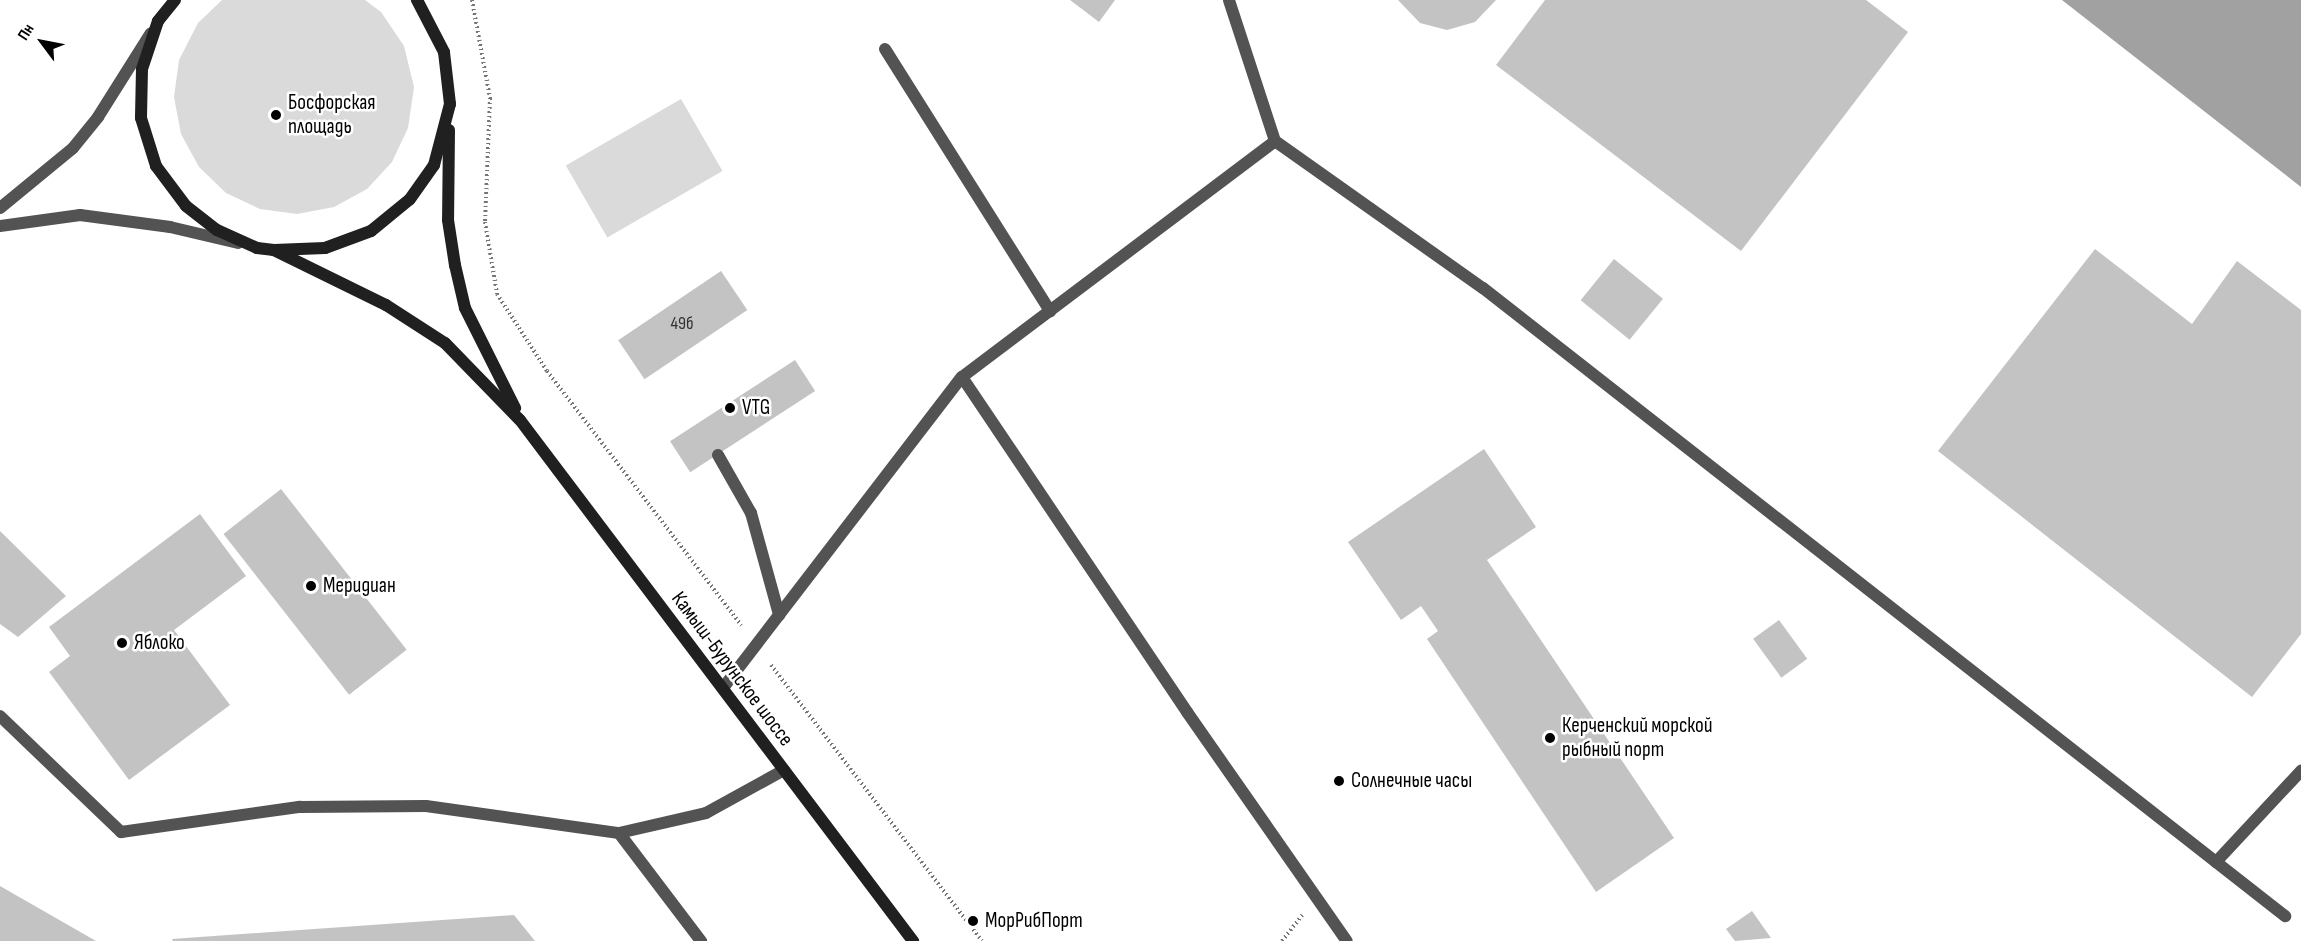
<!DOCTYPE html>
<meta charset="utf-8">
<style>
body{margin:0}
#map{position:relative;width:2301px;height:941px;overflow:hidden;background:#fff;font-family:"Sofia Sans Condensed",sans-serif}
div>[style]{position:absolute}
.green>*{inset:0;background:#dadada;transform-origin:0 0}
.water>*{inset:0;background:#a1a1a1}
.building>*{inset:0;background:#c3c3c3;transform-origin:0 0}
.path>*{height:4px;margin-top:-2px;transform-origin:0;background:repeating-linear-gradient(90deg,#757575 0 1.5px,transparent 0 4.5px)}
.lane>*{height:12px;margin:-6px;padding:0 6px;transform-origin:6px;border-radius:6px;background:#535353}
.street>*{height:12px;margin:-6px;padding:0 6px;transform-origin:6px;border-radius:6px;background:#535353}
.secondary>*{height:12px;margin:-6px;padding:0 6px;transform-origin:6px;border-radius:6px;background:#202020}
.dots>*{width:16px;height:16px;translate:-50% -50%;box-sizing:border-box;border:3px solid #fff;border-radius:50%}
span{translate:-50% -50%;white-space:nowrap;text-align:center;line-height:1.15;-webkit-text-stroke:5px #fff;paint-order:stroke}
.number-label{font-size:18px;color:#313131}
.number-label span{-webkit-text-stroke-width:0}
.poi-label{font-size:21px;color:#000}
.left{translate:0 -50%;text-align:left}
.street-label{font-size:21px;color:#000}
.north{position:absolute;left:12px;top:12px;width:60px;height:60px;-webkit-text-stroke:4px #fff;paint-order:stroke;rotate:302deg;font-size:16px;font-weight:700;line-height:24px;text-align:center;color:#000}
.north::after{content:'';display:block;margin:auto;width:21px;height:27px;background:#000;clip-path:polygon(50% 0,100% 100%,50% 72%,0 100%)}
</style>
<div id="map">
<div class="green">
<div style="clip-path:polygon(222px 0,365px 0,381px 12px,404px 46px,414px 87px,408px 128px,392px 162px,367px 189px,334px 207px,297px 214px,260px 209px,226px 193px,199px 167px,181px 134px,174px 97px,179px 60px,198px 23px)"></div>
<div style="left:681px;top:99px;width:83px;height:133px;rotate:60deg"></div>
</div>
<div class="water">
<div style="clip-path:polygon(2062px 0,2301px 0,2301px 187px)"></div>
</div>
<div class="building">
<div style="clip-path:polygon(1070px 0,1115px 0,1099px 22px)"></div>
<div style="clip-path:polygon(1398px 0,1496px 0,1475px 22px,1447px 30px,1420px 23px)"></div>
<div style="clip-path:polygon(1545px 0,1866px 0,1908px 32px,1741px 251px,1496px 65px)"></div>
<div style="clip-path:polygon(2095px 249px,2192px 324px,2237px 261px,2301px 310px,2301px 634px,2252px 697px,1938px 451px)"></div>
<div style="left:1614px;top:259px;width:63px;height:53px;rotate:39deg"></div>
<div style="left:721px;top:271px;width:47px;height:124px;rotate:56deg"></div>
<div style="left:795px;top:360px;width:37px;height:149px;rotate:57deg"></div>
<div style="clip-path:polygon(1484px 449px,1536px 527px,1487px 560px,1674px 838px,1596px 892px,1427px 639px,1438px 631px,1421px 606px,1401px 620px,1348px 542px)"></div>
<div style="left:281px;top:489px;width:204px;height:73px;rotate:52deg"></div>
<div style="clip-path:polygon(200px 514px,246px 576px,174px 630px,230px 705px,129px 780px,49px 672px,70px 656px,49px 627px)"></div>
<div style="clip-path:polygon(0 531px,66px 596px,18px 637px,0 624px)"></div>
<div style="left:1779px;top:620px;width:48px;height:32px;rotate:54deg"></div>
<div style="clip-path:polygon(0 886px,96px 941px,0 941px)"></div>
<div style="clip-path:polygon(1752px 911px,1771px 938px,1735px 941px,1726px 929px)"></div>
<div style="clip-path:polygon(514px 915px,535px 941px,173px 941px,172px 939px)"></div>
</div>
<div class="path">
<div style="left:472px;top:0;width:100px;rotate:79.6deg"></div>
<div style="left:490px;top:98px;width:124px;rotate:92.3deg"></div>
<div style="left:485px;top:222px;width:73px;rotate:80.5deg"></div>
<div style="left:497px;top:294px;width:92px;rotate:57deg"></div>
<div style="left:547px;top:371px;width:320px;rotate:52.6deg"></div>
<div style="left:771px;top:665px;width:347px;rotate:52.6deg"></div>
<div style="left:1282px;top:941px;width:33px;rotate:-52deg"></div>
</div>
<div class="lane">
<div style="left:885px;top:49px;width:310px;rotate:57.8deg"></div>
<div style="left:1275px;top:141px;width:255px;rotate:35.3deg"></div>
<div style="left:1483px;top:288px;width:1019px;rotate:38.06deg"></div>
<div style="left:962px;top:377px;width:404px;rotate:56.1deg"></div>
<div style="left:1187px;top:712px;width:279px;rotate:55.1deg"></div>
<div style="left:718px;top:455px;width:67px;rotate:60.4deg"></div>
<div style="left:751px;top:513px;width:106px;rotate:74.6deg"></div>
<div style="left:723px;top:688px;width:392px;rotate:-52.5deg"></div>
<div style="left:962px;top:377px;width:392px;rotate:-37deg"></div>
<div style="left:1275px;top:141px;width:148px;rotate:-108.1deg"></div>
<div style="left:0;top:716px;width:168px;rotate:43.8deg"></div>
<div style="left:121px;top:832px;width:181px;rotate:-8deg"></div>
<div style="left:300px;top:807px;width:126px;rotate:-0.5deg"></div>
<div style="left:426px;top:806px;width:195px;rotate:8deg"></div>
<div style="left:619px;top:833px;width:89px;rotate:-12.9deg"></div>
<div style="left:706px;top:813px;width:89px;rotate:-28.9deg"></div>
<div style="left:619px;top:833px;width:136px;rotate:52.8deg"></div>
<div style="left:2216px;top:862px;width:125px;rotate:-47deg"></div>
</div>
<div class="street">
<div style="left:0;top:208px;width:94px;rotate:-39.4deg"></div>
<div style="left:73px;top:148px;width:40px;rotate:-51deg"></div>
<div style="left:98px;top:117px;width:99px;rotate:-57.8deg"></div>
<div style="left:0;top:226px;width:81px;rotate:-7.8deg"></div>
<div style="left:80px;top:215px;width:91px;rotate:7.6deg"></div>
<div style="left:170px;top:227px;width:70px;rotate:13.2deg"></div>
</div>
<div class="secondary">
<div style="left:175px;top:0;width:27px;rotate:129deg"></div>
<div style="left:158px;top:21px;width:51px;rotate:108.4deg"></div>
<div style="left:142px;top:69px;width:49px;rotate:91.2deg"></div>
<div style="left:141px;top:118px;width:50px;rotate:72.6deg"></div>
<div style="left:156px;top:166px;width:50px;rotate:53.1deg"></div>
<div style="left:186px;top:206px;width:39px;rotate:38deg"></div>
<div style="left:217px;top:230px;width:44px;rotate:24.2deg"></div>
<div style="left:257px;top:248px;width:17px;rotate:7deg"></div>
<div style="left:274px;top:250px;width:51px;rotate:-2.2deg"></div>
<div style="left:325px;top:248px;width:49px;rotate:-20.3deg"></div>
<div style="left:371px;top:231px;width:50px;rotate:-39.4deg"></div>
<div style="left:410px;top:199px;width:42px;rotate:-54.8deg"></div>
<div style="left:434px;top:165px;width:63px;rotate:-75.3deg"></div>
<div style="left:450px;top:104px;width:52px;rotate:-96.6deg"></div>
<div style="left:444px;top:52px;width:59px;rotate:-117.4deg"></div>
<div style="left:449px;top:130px;width:90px;rotate:90.6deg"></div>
<div style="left:448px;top:220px;width:46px;rotate:81.2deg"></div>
<div style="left:455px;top:265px;width:44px;rotate:76.9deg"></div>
<div style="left:465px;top:308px;width:112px;rotate:63.4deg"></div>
<div style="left:274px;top:250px;width:125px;rotate:26.2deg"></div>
<div style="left:386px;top:305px;width:70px;rotate:32.8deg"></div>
<div style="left:445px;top:343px;width:107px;rotate:45.8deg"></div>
<div style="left:520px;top:420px;width:653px;rotate:52.97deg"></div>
</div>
<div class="dots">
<div style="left:276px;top:115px;background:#000"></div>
<div style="left:730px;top:408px;background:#000"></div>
<div style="left:311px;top:586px;background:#000"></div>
<div style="left:122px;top:643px;background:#000"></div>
<div style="left:1550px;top:738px;background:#000"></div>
<div style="left:1339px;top:781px;background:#000"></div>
<div style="left:973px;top:921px;background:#000"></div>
</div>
<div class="number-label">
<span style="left:682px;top:324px">49б</span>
</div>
<div class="poi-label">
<span class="left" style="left:288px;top:115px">Босфорская<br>площадь</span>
<span class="left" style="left:742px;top:408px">VTG</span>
<span class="left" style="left:323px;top:586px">Меридиан</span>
<span class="left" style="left:134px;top:643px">Яблоко</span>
<span class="left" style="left:1562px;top:738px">Керченский морской<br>рыбный порт</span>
<span class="left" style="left:1351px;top:781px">Солнечные часы</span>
<span class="left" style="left:985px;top:921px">МорРибПорт</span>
</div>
<div class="street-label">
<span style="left:732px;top:669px;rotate:53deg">Камыш-Бурунское шоссе</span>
</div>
<div class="north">Пн</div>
</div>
